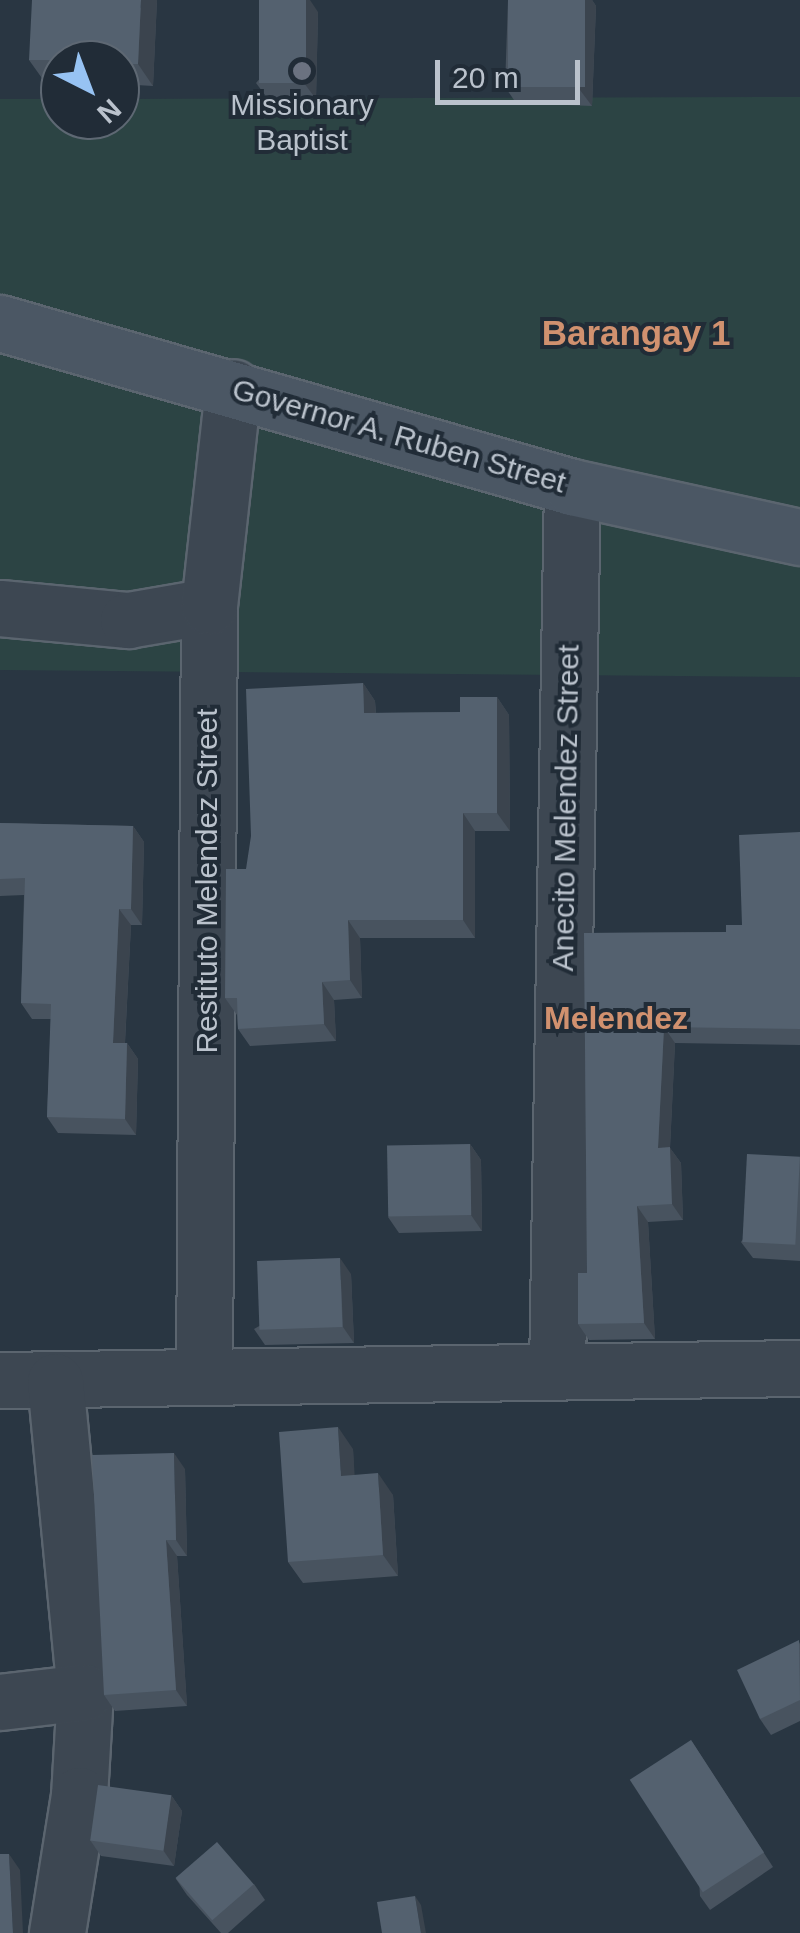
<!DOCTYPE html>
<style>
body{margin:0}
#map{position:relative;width:800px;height:1933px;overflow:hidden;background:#293642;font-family:Arial,sans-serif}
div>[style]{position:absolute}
.green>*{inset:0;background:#2c4444}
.roads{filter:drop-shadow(2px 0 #5b656f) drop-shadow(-2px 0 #5b656f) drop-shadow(0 2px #5b656f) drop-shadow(0 -2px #5b656f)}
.street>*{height:55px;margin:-27.5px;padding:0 27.5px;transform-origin:27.5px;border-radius:27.5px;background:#3d4752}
.secondary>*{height:55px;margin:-27.5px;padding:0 27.5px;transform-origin:27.5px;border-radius:27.5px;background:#4b5764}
.wall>*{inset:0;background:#48535f}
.shaded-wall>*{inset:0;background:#3b444e}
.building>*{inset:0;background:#54616f;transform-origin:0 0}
.dots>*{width:28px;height:28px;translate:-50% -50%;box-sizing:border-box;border:5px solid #212c37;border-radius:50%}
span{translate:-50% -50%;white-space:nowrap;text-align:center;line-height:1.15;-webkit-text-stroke:8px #212c37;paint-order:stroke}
.poi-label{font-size:30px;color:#bac2cc}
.street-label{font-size:30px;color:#bac2cc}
.neighbourhood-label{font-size:32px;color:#d1916f;font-weight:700}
.quarter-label{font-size:35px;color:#d1916f;font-weight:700}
.north{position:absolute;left:40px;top:40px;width:100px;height:100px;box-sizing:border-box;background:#212c37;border:2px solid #5e6873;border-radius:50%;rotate:138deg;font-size:28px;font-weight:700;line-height:40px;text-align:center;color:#bac2cc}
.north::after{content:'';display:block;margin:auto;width:35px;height:45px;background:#97c3f3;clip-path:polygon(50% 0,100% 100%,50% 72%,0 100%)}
.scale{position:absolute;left:435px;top:60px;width:145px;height:45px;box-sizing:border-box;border:5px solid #bac2cc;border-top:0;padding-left:12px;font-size:30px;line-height:35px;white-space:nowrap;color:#bac2cc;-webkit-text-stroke:8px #212c37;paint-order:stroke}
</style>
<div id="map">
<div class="green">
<div style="clip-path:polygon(800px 97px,800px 677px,0 670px,0 99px,60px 99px,60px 120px,120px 120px,120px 99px)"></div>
</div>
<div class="roads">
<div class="street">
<div style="left:0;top:608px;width:129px;rotate:5.4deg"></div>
<div style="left:128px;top:620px;width:82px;rotate:-9.8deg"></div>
<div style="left:557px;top:1370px;width:883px;rotate:-89.03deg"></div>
<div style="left:204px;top:1377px;width:771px;rotate:-89.63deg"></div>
<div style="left:209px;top:606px;width:220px;rotate:-83.7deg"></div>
<div style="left:0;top:1380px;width:800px;rotate:-0.86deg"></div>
<div style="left:55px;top:1381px;width:312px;rotate:84.5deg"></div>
<div style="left:85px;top:1692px;width:103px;rotate:93.3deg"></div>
<div style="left:79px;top:1795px;width:140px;rotate:99.1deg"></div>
<div style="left:0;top:1702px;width:86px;rotate:-6.7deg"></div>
</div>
<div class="secondary">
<div style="left:0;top:323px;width:595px;rotate:16deg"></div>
<div style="left:572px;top:487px;width:233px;rotate:12.4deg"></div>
</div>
</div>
<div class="wall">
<div style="clip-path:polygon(157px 0,153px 86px,120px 84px,120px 60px,60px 60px,60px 82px,44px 81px,29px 60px)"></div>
<div style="clip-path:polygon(508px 0,592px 0,596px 6px,592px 106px,516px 103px,505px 87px)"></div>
<div style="clip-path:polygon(318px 12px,316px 99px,268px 99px,256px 83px)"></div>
<div style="clip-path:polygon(363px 683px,375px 701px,376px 713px,460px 712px,497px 697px,509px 715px,510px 831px,475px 831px,475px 938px,360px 938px,362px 998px,334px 1000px,336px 1041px,250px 1046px,238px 1029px,237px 1015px,225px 998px,246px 869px)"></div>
<div style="clip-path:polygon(0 823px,133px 826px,144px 842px,142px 925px,131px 925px,125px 1043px,127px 1043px,138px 1059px,136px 1135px,58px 1133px,47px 1117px,51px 1019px,32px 1019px,21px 1003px,24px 895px,0 896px)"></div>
<div style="clip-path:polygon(800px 832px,800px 1045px,675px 1043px,670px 1148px,681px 1163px,683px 1220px,648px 1222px,655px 1339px,589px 1340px,578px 1324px,587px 1273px,584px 933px,726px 932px,742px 925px)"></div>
<div style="clip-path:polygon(470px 1144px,481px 1160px,482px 1231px,399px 1233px,388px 1217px)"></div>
<div style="clip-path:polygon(800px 1157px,800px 1261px,753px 1258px,741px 1242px)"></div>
<div style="clip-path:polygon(351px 1274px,354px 1343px,265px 1345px,254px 1329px)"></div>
<div style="clip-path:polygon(353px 1449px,354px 1475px,393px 1495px,398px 1576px,303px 1583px,288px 1562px)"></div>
<div style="clip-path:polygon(185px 1469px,187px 1556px,177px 1556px,187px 1706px,115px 1711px,104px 1695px)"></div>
<div style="clip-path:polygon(800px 1642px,800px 1721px,771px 1735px,760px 1719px)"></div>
<div style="clip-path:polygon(691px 1740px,773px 1867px,710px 1910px,700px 1896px)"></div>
<div style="clip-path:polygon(171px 1795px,182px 1811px,174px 1866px,101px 1856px,90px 1840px)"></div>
<div style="clip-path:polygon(176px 1879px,254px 1884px,265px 1900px,228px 1933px,221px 1933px,187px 1895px)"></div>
</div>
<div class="shaded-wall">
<div style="clip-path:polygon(141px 0,157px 0,153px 86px,138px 64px)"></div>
<div style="clip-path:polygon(306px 0,310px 0,318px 12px,316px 99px,304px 83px)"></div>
<div style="clip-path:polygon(585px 0,592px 0,596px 6px,592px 106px,580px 90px)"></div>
<div style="clip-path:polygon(363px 683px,375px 701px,377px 730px,364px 713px)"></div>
<div style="clip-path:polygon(497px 697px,509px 715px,510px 831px,497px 813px)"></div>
<div style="clip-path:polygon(463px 813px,475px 831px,475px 938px,463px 920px)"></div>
<div style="clip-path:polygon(133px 826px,144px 842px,142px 925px,131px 909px)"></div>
<div style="clip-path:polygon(119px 909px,131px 925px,124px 1059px,113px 1043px)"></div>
<div style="clip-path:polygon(348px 920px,360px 938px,362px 998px,350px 980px)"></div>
<div style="clip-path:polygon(322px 982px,334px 1000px,336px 1041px,324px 1024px)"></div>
<div style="clip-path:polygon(664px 1027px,675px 1043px,670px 1148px,681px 1163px,683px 1220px,672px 1204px,658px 1148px)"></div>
<div style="clip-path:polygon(127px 1043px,138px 1059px,136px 1135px,125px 1119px)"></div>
<div style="clip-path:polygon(470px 1144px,481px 1160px,482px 1231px,471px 1215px)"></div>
<div style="clip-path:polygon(637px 1206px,648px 1222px,655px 1339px,644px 1323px)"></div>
<div style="clip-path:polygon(340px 1258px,351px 1274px,354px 1343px,343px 1327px)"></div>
<div style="clip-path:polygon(338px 1427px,353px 1449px,356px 1498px,341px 1476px)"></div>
<div style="clip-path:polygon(174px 1453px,185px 1469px,187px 1556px,176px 1540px)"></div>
<div style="clip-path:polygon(378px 1473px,393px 1495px,398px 1576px,383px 1555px)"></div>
<div style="clip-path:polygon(166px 1540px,177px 1556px,187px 1706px,176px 1690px)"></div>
<div style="clip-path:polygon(171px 1795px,182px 1811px,174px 1866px,163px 1850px)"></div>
<div style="clip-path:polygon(9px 1854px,20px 1870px,23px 1933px,13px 1933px)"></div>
<div style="clip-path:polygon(415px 1896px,421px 1905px,426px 1933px,421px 1933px)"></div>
</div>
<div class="building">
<div style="clip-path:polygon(32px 0,141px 0,138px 64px,120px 64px,120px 60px,29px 60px)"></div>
<div style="left:259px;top:0;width:47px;height:83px"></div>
<div style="left:508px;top:0;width:77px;height:87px"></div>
<div style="clip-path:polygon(363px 683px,364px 713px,460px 712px,460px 697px,497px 697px,497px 813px,463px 813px,463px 920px,348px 920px,350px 980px,322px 982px,324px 1024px,238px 1029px,237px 998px,225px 998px,226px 869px,246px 869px,251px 836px,246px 689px)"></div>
<div style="clip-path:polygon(0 823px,133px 826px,131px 909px,119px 909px,113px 1043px,127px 1043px,125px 1119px,47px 1117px,51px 1004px,21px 1003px,25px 878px,0 879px)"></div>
<div style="clip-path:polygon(800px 832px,800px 1029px,664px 1027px,658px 1148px,670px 1147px,672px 1204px,637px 1206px,644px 1323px,578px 1324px,578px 1273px,587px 1273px,584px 933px,726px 932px,726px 925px,742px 925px,739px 835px)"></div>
<div style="left:470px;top:1144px;width:71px;height:83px;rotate:89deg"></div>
<div style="left:747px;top:1154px;width:53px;height:88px;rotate:3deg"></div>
<div style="left:340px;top:1258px;width:69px;height:83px;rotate:88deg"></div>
<div style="clip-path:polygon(338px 1427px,341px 1476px,378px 1473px,383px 1555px,288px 1562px,279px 1432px)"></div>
<div style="clip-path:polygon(174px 1453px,176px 1540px,166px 1540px,176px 1690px,104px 1695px,92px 1455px)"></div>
<div style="clip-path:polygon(799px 1640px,800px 1700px,760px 1719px,737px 1670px)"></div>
<div style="left:691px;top:1740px;width:134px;height:73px;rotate:57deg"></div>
<div style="left:98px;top:1785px;width:74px;height:56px;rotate:8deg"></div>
<div style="left:217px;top:1842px;width:56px;height:55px;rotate:49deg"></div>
<div style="clip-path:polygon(0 1854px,9px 1854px,13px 1933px,0 1933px)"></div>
<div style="clip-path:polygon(415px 1896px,421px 1933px,382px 1933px,377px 1902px)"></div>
</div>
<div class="dots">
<div style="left:302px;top:71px;background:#6b7280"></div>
</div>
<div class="poi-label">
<span style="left:302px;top:122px">Missionary<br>Baptist</span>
</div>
<div class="street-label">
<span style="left:399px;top:436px;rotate:16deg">Governor A. Ruben Street</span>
<span style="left:566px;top:808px;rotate:-89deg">Anecito Melendez Street</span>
<span style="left:207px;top:881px;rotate:-90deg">Restituto Melendez Street</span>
</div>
<div class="neighbourhood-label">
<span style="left:616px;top:1018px">Melendez</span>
</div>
<div class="quarter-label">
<span style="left:636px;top:333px">Barangay 1</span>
</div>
<div class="north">N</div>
<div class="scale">20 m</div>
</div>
